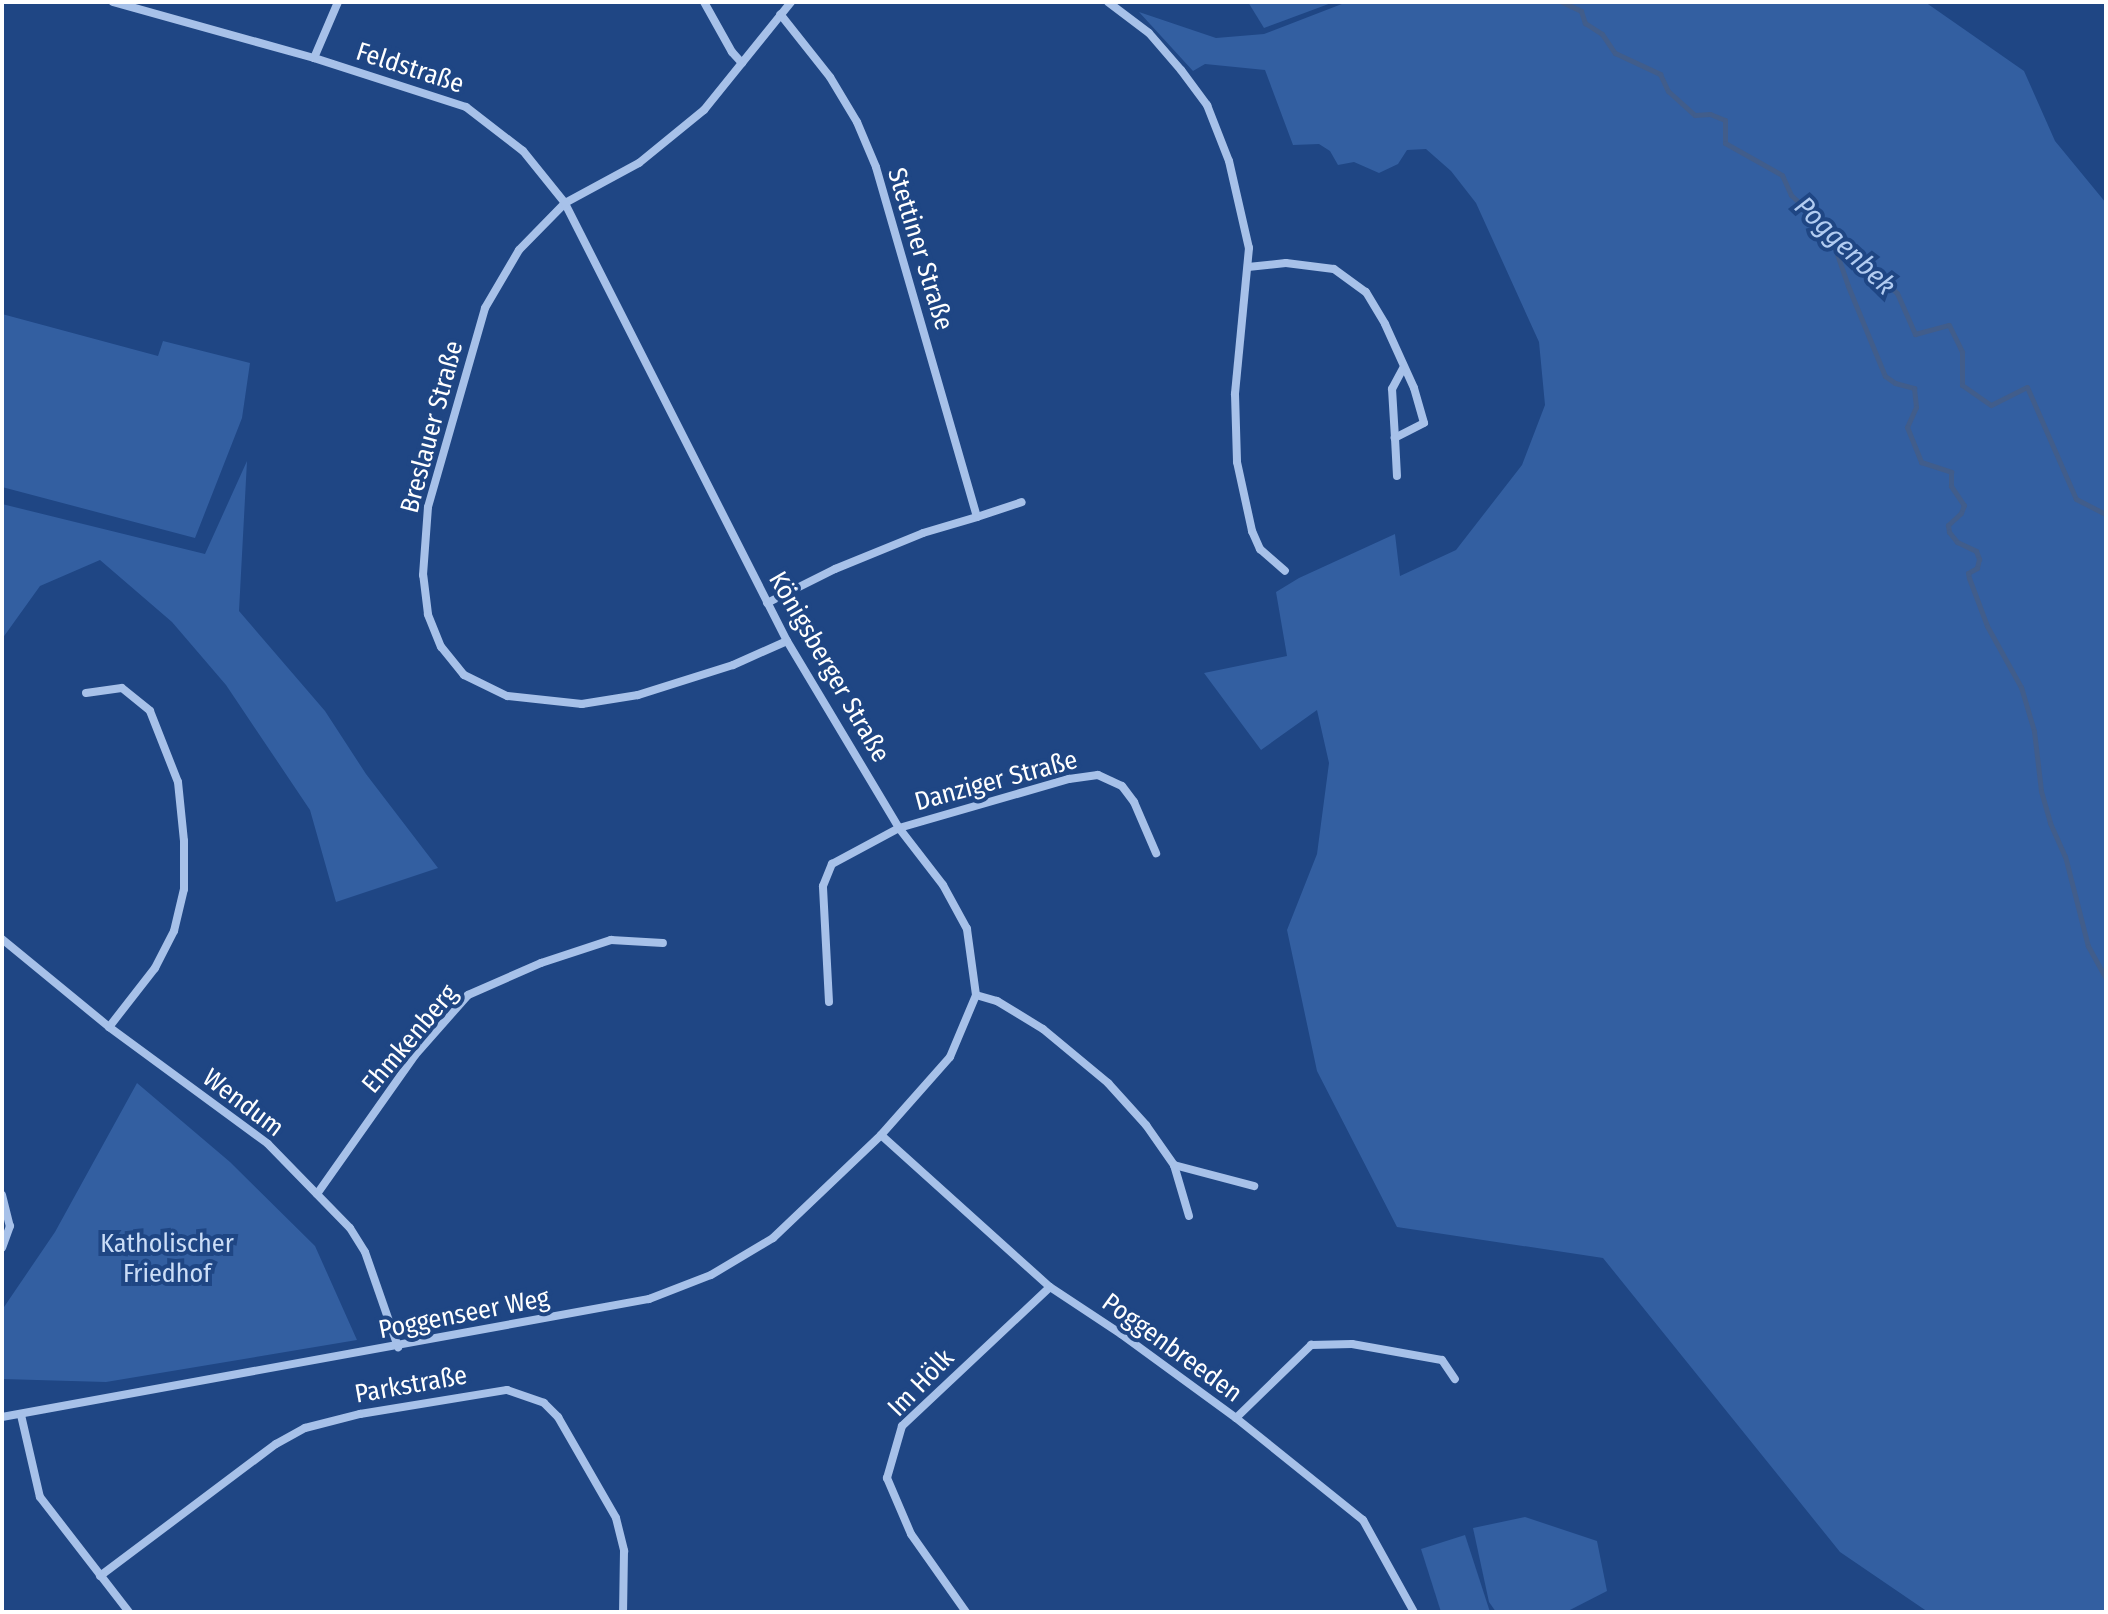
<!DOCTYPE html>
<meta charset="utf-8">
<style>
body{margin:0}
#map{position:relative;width:2108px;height:1614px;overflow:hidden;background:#1f4684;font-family:"Fira Sans Condensed",sans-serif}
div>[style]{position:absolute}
.green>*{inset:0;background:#335fa1}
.stream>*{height:5px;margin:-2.5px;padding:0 2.5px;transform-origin:2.5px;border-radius:2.5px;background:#415d8b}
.minor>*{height:8px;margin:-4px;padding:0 4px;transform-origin:4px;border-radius:4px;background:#a7c1e9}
span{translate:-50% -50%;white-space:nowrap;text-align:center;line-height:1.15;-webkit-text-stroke:8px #1f4684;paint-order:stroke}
.street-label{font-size:26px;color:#fff}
.park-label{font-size:26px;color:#cbddf7}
.water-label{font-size:28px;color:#b2ccf1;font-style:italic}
.frame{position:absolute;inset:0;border:4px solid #fff;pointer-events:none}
</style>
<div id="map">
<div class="green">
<div style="clip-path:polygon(1248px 2px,1334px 2px,1264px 28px)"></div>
<div style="clip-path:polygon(1347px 2px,1925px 2px,2024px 71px,2055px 141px,2106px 203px,2106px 1612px,1928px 1612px,1840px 1552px,1603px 1258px,1397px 1227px,1317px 1071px,1287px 930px,1317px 854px,1329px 763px,1317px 710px,1261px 750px,1204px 673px,1287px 656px,1276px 592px,1299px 578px,1395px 534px,1400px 576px,1456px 550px,1522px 465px,1545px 405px,1539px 342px,1476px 203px,1451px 171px,1426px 149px,1407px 150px,1398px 164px,1379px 173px,1354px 162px,1338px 165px,1330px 151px,1319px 144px,1293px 145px,1265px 70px,1205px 64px,1193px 71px,1139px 12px,1216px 38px,1264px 34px)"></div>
<div style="clip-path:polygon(2px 314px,158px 356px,163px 341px,250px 363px,242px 418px,195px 538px,2px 487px)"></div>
<div style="clip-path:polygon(247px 461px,239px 611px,325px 711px,366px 774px,438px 868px,336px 902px,310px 810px,226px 685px,172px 622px,100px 560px,40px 586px,2px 639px,2px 504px,205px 554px)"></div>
<div style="clip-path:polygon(137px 1083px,230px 1162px,315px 1246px,357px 1340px,106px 1382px,2px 1379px,2px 1310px,55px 1232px)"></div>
<div style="clip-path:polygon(1525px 1517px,1597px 1541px,1607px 1591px,1566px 1612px,1496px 1612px,1489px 1602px,1473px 1528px)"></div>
<div style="clip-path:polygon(1465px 1535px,1490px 1612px,1441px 1612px,1421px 1549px)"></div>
</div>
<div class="stream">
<div style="left:1562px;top:2px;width:21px;rotate:25deg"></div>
<div style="left:1581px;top:11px;width:13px;rotate:72deg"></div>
<div style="left:1585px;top:23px;width:20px;rotate:33deg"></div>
<div style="left:1602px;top:34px;width:23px;rotate:56deg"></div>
<div style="left:1615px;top:53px;width:50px;rotate:25deg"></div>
<div style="left:1660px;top:74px;width:19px;rotate:65deg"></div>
<div style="left:1668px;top:91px;width:36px;rotate:42deg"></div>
<div style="left:1695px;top:115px;width:15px;rotate:-4deg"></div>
<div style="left:1710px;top:114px;width:16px;rotate:22deg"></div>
<div style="left:1725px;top:120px;width:23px;rotate:90deg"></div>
<div style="left:1725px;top:143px;width:65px;rotate:29.3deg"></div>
<div style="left:1782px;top:175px;width:22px;rotate:66deg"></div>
<div style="left:1791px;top:195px;width:144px;rotate:42.8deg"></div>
<div style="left:1897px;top:293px;width:45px;rotate:66.3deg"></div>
<div style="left:1915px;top:334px;width:35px;rotate:-15deg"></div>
<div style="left:1949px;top:325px;width:30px;rotate:64deg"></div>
<div style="left:1962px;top:352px;width:33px;rotate:90deg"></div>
<div style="left:1962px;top:385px;width:35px;rotate:35deg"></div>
<div style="left:1991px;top:405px;width:40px;rotate:-26.6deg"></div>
<div style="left:2027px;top:387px;width:122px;rotate:66.4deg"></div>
<div style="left:2076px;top:499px;width:34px;rotate:27deg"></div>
<div style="left:1829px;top:231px;width:58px;rotate:70.9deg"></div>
<div style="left:1848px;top:286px;width:97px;rotate:67.7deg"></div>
<div style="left:1885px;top:376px;width:12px;rotate:35deg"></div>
<div style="left:1895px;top:383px;width:20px;rotate:15deg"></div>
<div style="left:1914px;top:388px;width:19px;rotate:84deg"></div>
<div style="left:1916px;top:407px;width:22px;rotate:114deg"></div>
<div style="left:1907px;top:427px;width:38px;rotate:68deg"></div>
<div style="left:1921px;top:462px;width:32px;rotate:18deg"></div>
<div style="left:1951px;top:472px;width:14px;rotate:90deg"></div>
<div style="left:1951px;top:486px;width:23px;rotate:56deg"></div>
<div style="left:1964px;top:505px;width:9px;rotate:111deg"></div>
<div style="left:1961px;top:513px;width:18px;rotate:137deg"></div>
<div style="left:1948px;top:525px;width:7px;rotate:82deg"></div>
<div style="left:1949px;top:532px;width:13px;rotate:51deg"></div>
<div style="left:1957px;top:542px;width:21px;rotate:25deg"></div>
<div style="left:1976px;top:551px;width:9px;rotate:69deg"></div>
<div style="left:1979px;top:559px;width:9px;rotate:103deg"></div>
<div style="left:1977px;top:568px;width:10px;rotate:151deg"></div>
<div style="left:1968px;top:573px;width:5px;rotate:79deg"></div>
<div style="left:1969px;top:578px;width:51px;rotate:69.4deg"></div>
<div style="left:1987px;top:626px;width:70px;rotate:60.9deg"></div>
<div style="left:2021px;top:687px;width:46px;rotate:73.5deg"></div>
<div style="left:2034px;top:731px;width:60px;rotate:83.3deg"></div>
<div style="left:2041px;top:791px;width:33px;rotate:74deg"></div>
<div style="left:2050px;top:823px;width:36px;rotate:66deg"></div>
<div style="left:2065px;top:856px;width:93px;rotate:75.7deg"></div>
<div style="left:2088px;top:946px;width:38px;rotate:61deg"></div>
</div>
<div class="minor">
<div style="left:704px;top:2px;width:57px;rotate:60.8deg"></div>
<div style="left:732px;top:52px;width:15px;rotate:48deg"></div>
<div style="left:1108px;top:2px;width:51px;rotate:37.1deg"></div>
<div style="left:1149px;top:33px;width:49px;rotate:49.1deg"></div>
<div style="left:1181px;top:70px;width:44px;rotate:53.4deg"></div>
<div style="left:1207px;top:105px;width:60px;rotate:68.6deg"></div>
<div style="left:1229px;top:161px;width:89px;rotate:77.1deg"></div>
<div style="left:1249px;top:248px;width:147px;rotate:95.5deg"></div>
<div style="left:1235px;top:394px;width:68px;rotate:88.3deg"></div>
<div style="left:1237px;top:462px;width:71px;rotate:77.7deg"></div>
<div style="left:1252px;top:531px;width:20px;rotate:66deg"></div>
<div style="left:1260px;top:549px;width:33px;rotate:41deg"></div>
<div style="left:314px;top:58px;width:61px;rotate:-66.8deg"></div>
<div style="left:1248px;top:267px;width:38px;rotate:-6deg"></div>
<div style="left:1286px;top:263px;width:48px;rotate:7.1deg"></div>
<div style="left:1334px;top:269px;width:39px;rotate:36deg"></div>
<div style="left:1366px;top:292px;width:37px;rotate:59deg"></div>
<div style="left:1385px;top:324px;width:70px;rotate:65.6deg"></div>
<div style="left:1414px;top:388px;width:36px;rotate:74deg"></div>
<div style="left:1424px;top:423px;width:33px;rotate:153deg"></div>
<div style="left:1395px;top:438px;width:49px;rotate:-93.5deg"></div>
<div style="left:1392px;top:389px;width:24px;rotate:-62deg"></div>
<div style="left:1395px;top:438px;width:38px;rotate:87deg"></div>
<div style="left:977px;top:517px;width:47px;rotate:-18.4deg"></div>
<div style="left:767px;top:603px;width:76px;rotate:-26.6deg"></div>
<div style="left:835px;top:569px;width:95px;rotate:-22.2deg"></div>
<div style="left:923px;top:533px;width:56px;rotate:-16.5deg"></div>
<div style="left:977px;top:517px;width:364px;rotate:-106.1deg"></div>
<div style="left:876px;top:167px;width:49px;rotate:-112.9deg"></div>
<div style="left:857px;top:122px;width:52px;rotate:-121deg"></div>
<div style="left:830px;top:77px;width:80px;rotate:-128.4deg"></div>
<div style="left:787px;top:641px;width:59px;rotate:156deg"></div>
<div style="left:733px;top:665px;width:100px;rotate:162.5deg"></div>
<div style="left:638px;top:695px;width:57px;rotate:170.9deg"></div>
<div style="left:582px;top:704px;width:75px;rotate:-173.9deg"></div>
<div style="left:507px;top:696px;width:48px;rotate:-154deg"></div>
<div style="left:464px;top:675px;width:36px;rotate:-129deg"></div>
<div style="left:441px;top:647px;width:35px;rotate:-112deg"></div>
<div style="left:428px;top:614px;width:39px;rotate:-97deg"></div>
<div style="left:423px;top:575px;width:68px;rotate:-85.8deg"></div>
<div style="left:428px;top:507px;width:207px;rotate:-74deg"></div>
<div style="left:485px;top:308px;width:67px;rotate:-59.6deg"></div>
<div style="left:519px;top:250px;width:66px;rotate:-45.6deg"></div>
<div style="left:565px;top:203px;width:84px;rotate:-28.4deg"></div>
<div style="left:639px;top:163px;width:84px;rotate:-39.2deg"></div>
<div style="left:704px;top:110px;width:139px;rotate:-51.1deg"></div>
<div style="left:86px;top:693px;width:36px;rotate:-8deg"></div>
<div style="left:122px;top:688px;width:36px;rotate:39deg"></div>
<div style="left:150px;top:711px;width:76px;rotate:68.5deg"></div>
<div style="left:178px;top:782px;width:59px;rotate:84.2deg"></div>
<div style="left:184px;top:841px;width:48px;rotate:90deg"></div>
<div style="left:184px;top:889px;width:43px;rotate:103.4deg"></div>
<div style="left:174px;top:931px;width:42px;rotate:117.2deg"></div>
<div style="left:155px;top:968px;width:75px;rotate:127.9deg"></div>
<div style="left:2px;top:939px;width:139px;rotate:39.4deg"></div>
<div style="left:109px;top:1027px;width:197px;rotate:36.3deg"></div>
<div style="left:268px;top:1144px;width:117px;rotate:45.7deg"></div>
<div style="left:350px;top:1228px;width:28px;rotate:58deg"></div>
<div style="left:365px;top:1252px;width:101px;rotate:70.8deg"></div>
<div style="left:976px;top:995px;width:22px;rotate:16deg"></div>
<div style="left:997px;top:1001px;width:54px;rotate:31.3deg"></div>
<div style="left:1043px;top:1029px;width:85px;rotate:39.7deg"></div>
<div style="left:1108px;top:1083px;width:57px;rotate:47.9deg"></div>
<div style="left:1146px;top:1125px;width:49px;rotate:55deg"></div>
<div style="left:1174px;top:1165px;width:53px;rotate:73.6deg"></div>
<div style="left:829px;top:1002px;width:116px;rotate:-93deg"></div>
<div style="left:823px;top:886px;width:24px;rotate:-68deg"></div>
<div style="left:832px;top:864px;width:76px;rotate:-28.2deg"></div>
<div style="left:899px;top:828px;width:177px;rotate:-16.1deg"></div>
<div style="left:1069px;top:779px;width:29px;rotate:-8deg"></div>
<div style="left:1098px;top:775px;width:26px;rotate:25deg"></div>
<div style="left:1122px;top:786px;width:20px;rotate:53deg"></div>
<div style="left:1134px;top:802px;width:56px;rotate:66.7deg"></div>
<div style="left:881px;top:1135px;width:227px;rotate:42deg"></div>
<div style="left:1050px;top:1287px;width:85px;rotate:33.5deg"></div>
<div style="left:1121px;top:1334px;width:142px;rotate:36.1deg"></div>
<div style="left:1236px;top:1418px;width:163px;rotate:38.8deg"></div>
<div style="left:1363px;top:1520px;width:105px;rotate:61deg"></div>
<div style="left:1174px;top:1165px;width:83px;rotate:14.7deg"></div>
<div style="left:317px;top:1194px;width:170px;rotate:-54.8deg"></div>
<div style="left:415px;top:1055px;width:80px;rotate:-48.5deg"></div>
<div style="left:468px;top:995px;width:80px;rotate:-23.7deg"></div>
<div style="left:541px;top:963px;width:74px;rotate:-18.2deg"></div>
<div style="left:611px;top:940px;width:52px;rotate:3.3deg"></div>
<div style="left:2px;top:1195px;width:32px;rotate:76deg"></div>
<div style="left:10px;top:1226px;width:23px;rotate:110deg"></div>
<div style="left:21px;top:1415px;width:84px;rotate:77deg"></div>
<div style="left:40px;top:1497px;width:145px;rotate:52.3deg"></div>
<div style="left:2px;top:1417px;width:658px;rotate:-10.34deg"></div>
<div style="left:649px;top:1299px;width:66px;rotate:-21.2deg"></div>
<div style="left:711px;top:1275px;width:72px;rotate:-30.8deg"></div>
<div style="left:773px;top:1238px;width:149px;rotate:-43.6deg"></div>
<div style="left:881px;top:1135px;width:104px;rotate:-48.5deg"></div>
<div style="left:950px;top:1057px;width:67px;rotate:-67.2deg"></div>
<div style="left:976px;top:995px;width:67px;rotate:-97.8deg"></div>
<div style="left:967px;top:929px;width:50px;rotate:-118.6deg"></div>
<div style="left:943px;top:885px;width:72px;rotate:-127.7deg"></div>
<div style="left:899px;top:828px;width:218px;rotate:-120.9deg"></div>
<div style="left:787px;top:641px;width:491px;rotate:-116.9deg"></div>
<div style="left:565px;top:203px;width:67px;rotate:-128.9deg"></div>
<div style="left:523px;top:151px;width:72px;rotate:-142.3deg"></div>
<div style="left:466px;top:107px;width:160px;rotate:-162.1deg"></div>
<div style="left:314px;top:58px;width:209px;rotate:-164.4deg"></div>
<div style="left:1236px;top:1418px;width:105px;rotate:-44.2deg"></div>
<div style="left:1311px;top:1345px;width:41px;rotate:-1.4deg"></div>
<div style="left:1352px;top:1344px;width:91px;rotate:10.1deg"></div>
<div style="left:1442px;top:1360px;width:23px;rotate:56deg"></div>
<div style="left:100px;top:1576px;width:220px;rotate:-36.9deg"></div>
<div style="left:276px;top:1444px;width:33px;rotate:-29deg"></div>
<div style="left:305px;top:1428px;width:57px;rotate:-14.3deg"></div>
<div style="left:360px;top:1414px;width:149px;rotate:-9.3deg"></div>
<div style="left:507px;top:1390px;width:39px;rotate:19deg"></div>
<div style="left:544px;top:1403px;width:20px;rotate:45deg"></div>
<div style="left:558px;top:1417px;width:116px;rotate:60.1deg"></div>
<div style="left:616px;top:1518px;width:34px;rotate:76deg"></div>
<div style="left:624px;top:1551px;width:61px;rotate:90.9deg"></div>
<div style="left:966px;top:1612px;width:95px;rotate:-125.2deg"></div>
<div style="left:911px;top:1534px;width:61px;rotate:-113.2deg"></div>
<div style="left:887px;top:1478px;width:54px;rotate:-73.9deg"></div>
<div style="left:902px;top:1426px;width:203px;rotate:-43.2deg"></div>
</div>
<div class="street-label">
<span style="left:410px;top:68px;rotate:18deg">Feldstraße</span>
<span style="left:920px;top:249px;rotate:73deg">Stettiner Straße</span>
<span style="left:432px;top:427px;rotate:-75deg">Breslauer Straße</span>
<span style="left:829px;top:667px;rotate:60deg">Königsberger Straße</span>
<span style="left:996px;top:781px;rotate:-15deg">Danziger Straße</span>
<span style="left:410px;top:1039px;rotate:-50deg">Ehmkenberg</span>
<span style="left:243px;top:1103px;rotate:37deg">Wendum</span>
<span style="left:464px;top:1314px;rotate:-11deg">Poggenseer Weg</span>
<span style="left:1172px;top:1348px;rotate:36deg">Poggenbreeden</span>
<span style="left:921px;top:1383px;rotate:-46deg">Im Hölk</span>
<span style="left:411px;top:1385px;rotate:-10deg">Parkstraße</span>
</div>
<div class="park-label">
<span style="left:167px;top:1259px">Katholischer<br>Friedhof</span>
</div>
<div class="water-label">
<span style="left:1845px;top:246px;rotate:44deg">Poggenbek</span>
</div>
<div class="frame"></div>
</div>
